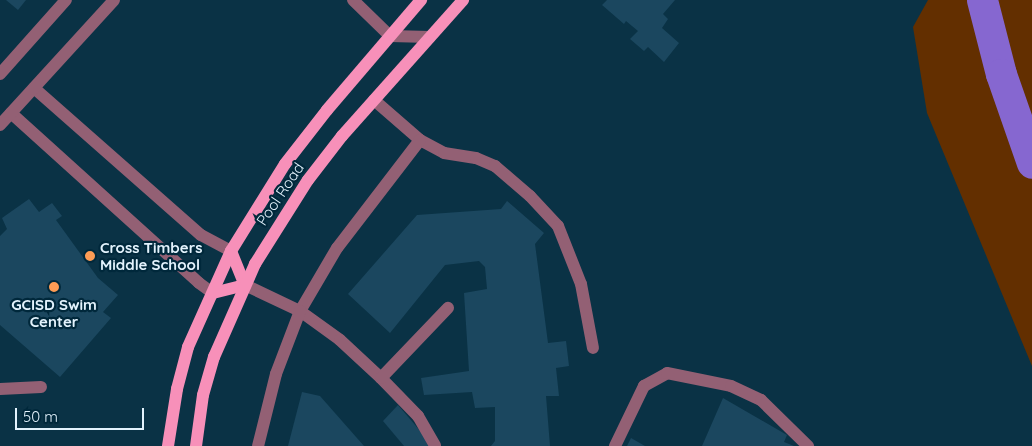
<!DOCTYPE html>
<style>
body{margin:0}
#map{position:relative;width:1032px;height:446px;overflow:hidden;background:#0a3245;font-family:Quicksand,sans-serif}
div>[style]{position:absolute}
.green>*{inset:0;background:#632f00}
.river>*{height:31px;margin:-15.5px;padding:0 15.5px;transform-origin:15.5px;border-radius:15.5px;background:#8667d0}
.building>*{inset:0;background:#1b475f}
.minor>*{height:12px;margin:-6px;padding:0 6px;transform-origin:6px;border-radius:6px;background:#936074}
.major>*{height:12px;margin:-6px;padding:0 6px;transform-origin:6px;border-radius:6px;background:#f790b9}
.dots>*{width:14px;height:14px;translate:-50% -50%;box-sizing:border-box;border:2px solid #00283b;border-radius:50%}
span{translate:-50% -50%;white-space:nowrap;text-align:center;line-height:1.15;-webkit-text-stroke:4.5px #00283b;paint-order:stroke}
.street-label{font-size:15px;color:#e3f3fd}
.poi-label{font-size:15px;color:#e3f3fd;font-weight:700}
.left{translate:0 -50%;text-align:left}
.scale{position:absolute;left:15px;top:408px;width:129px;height:22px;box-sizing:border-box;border:2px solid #e3f3fd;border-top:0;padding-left:6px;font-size:15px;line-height:18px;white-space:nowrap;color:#e3f3fd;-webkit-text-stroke:4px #00283b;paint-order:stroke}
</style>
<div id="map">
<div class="green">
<div style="clip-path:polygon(928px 0,1032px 0,1032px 366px,927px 113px,913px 27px)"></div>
</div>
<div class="river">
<div style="left:982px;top:0;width:76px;rotate:75.6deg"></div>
<div style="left:1001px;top:74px;width:94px;rotate:70.8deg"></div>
</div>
<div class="building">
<div style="clip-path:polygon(6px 0,26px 0,18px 10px)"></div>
<div style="clip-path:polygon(607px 0,675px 0,663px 14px,668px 19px,662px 28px,679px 43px,664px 62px,648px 47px,644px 51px,630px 39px,638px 31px,626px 21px,624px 24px,602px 5px)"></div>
<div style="clip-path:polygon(29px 199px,39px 212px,52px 203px,62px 216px,56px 220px,98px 278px,118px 295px,103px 312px,111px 318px,60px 377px,0 325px,0 236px,7px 229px,2px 218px)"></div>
<div style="clip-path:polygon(507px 201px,544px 233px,535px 244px,548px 343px,566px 341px,569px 366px,556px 368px,559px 396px,546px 396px,550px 446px,491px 446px,495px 441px,495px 407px,475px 408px,472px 392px,424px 395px,421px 378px,469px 371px,464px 293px,487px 289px,485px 267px,479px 261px,445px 265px,390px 333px,348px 294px,417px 215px,501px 209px)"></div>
<div style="clip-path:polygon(302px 392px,320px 396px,364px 446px,288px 446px)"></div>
<div style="clip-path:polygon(723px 398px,787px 435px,784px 442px,794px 446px,702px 446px)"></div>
<div style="clip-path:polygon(398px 405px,433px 446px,404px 446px,383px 421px)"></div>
<div style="clip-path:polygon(631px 438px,645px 446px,627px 446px)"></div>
</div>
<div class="minor">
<div style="left:353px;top:0;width:52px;rotate:44.2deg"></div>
<div style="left:390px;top:36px;width:40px;rotate:1.4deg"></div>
<div style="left:0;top:74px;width:99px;rotate:-48.3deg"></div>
<div style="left:34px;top:88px;width:222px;rotate:41.4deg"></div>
<div style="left:201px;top:235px;width:34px;rotate:28deg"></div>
<div style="left:374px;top:100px;width:61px;rotate:41deg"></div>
<div style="left:420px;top:140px;width:27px;rotate:28deg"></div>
<div style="left:444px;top:153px;width:32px;rotate:9deg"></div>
<div style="left:476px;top:158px;width:21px;rotate:23deg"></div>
<div style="left:495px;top:166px;width:46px;rotate:40.6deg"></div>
<div style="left:530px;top:196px;width:41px;rotate:47deg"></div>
<div style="left:558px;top:226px;width:62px;rotate:68.4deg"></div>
<div style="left:581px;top:284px;width:65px;rotate:79.4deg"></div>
<div style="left:11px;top:113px;width:253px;rotate:42.1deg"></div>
<div style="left:199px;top:283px;width:17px;rotate:36deg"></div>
<div style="left:0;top:125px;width:169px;rotate:-47.6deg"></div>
<div style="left:420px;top:140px;width:136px;rotate:127.5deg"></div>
<div style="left:337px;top:248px;width:73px;rotate:120.4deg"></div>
<div style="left:300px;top:311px;width:49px;rotate:35.9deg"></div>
<div style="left:340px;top:340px;width:56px;rotate:42.8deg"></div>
<div style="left:381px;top:378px;width:53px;rotate:45.8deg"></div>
<div style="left:418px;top:416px;width:34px;rotate:60deg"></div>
<div style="left:245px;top:285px;width:61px;rotate:25.3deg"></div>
<div style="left:300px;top:311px;width:67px;rotate:110.9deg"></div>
<div style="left:276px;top:374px;width:74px;rotate:104deg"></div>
<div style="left:381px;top:378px;width:97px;rotate:-46.3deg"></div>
<div style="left:0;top:389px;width:41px;rotate:-2.8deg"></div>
<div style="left:615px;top:446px;width:67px;rotate:-64.2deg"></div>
<div style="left:644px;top:386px;width:26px;rotate:-29deg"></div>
<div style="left:667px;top:373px;width:65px;rotate:11.5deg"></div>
<div style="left:731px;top:386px;width:33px;rotate:25deg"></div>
<div style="left:761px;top:400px;width:66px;rotate:44.4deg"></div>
</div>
<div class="major">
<div style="left:231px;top:251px;width:37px;rotate:68deg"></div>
<div style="left:213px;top:293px;width:33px;rotate:-14deg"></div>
<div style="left:168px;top:446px;width:58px;rotate:-81deg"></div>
<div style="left:177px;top:389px;width:43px;rotate:-75.3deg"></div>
<div style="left:188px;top:347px;width:105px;rotate:-65.9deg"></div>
<div style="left:231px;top:251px;width:102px;rotate:-58.2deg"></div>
<div style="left:285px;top:164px;width:68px;rotate:-52.1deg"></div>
<div style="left:327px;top:110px;width:145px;rotate:-49.5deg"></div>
<div style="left:196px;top:446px;width:51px;rotate:-82.2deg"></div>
<div style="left:203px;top:395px;width:40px;rotate:-74deg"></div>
<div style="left:214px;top:357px;width:102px;rotate:-66.2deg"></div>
<div style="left:255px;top:264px;width:99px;rotate:-57.8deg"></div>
<div style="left:308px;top:180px;width:56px;rotate:-52.3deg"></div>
<div style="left:342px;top:136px;width:182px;rotate:-48.3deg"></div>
</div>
<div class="dots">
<div style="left:90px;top:256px;background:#fd9c55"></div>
<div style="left:54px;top:287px;background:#fd9c55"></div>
</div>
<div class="street-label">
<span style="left:280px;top:194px;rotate:-56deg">Pool Road</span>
</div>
<div class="poi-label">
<span class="left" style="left:100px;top:256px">Cross Timbers<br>Middle School</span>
<span style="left:54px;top:313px">GCISD Swim<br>Center</span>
</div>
<div class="scale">50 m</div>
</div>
